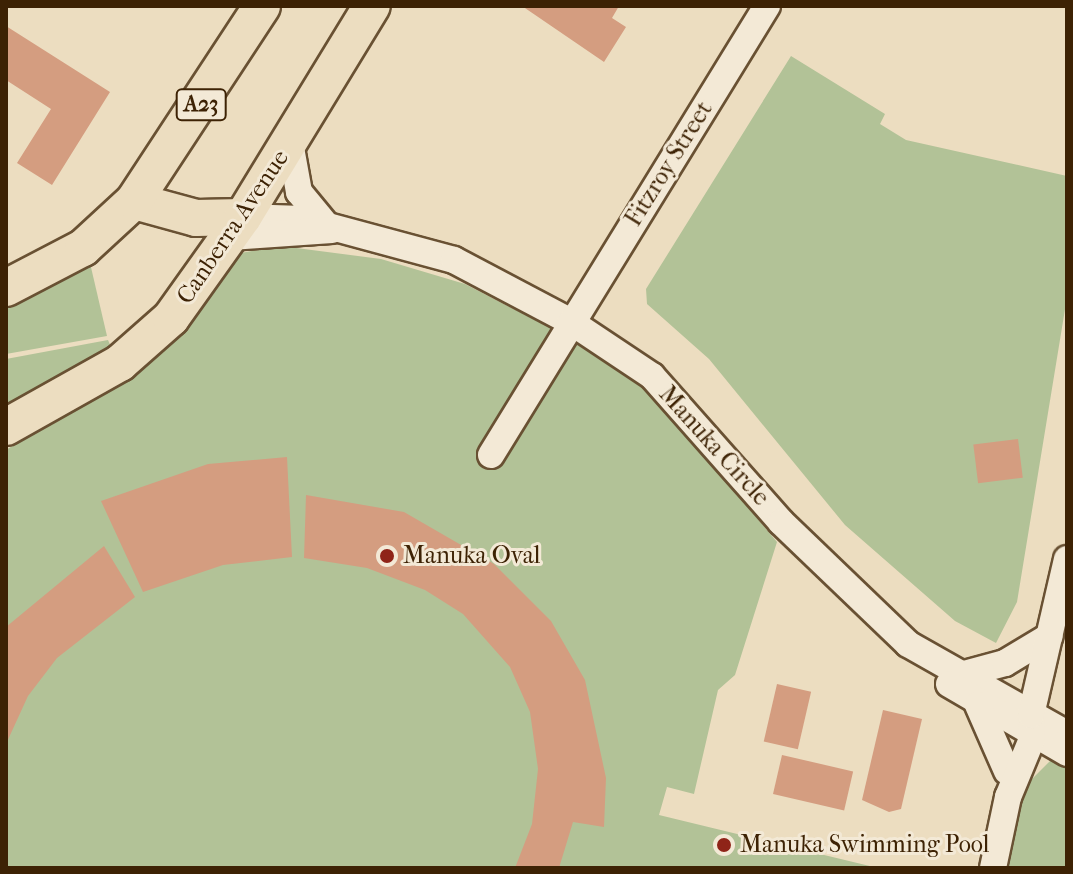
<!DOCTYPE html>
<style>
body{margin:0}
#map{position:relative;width:1073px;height:874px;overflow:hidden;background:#ecddc0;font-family:"IM FELL French Canon",serif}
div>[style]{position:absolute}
.green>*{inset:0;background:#b2c297}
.building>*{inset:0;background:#d49d80;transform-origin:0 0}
.roads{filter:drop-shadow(2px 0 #695133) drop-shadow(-2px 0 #695133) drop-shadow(0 2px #695133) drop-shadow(0 -2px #695133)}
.minor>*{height:26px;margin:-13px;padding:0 13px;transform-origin:13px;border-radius:13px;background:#f3e9d6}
.highway>*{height:36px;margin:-18px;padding:0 18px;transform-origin:18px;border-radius:18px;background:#ecddc0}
.dots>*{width:22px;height:22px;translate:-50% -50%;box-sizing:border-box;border:4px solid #f3e9d6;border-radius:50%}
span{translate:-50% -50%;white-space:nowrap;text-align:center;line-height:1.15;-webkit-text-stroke:6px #f3e9d6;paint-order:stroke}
.shield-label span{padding:2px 6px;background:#f3e9d6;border:2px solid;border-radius:6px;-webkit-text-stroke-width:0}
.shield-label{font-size:22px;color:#3d2204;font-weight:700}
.street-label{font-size:24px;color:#3d2204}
.poi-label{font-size:24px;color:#3d2204}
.left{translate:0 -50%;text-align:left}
.frame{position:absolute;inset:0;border:8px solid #3d2204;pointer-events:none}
</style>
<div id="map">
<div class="green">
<div style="clip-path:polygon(791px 56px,885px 114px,880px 124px,906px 140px,1067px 176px,1067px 297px,1017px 602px,996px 643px,955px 621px,845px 525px,709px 359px,647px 304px,646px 289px)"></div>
<div style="clip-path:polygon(281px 246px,381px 259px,465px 284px,607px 357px,653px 394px,777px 542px,735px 675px,718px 690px,694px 794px,667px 787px,659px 815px,878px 868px,6px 868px,6px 450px,155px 356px,235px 254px)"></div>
<div style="clip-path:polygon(90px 263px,107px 336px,6px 354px,6px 303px)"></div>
<div style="clip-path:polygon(108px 340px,112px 349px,6px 415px,6px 359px)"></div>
<div style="clip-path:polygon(1051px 760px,1067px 761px,1067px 868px,1007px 868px,1026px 785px)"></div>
</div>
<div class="building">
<div style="clip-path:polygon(522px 6px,619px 6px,612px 18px,626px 27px,604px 62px)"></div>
<div style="clip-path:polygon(6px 26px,110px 92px,52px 185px,17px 163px,51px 109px,6px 80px)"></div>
<div style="left:1018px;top:439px;width:39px;height:45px;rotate:83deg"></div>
<div style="clip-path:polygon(287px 457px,292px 557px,223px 565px,143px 592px,101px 501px,208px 464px)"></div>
<div style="clip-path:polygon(306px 495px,404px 512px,494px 564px,551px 621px,585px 680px,606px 778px,604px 827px,573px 822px,559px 868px,515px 868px,532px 824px,538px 769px,530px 712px,510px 667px,463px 614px,425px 590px,367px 568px,304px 558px)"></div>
<div style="clip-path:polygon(104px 546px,135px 597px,57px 658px,28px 696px,6px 744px,6px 627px)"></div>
<div style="left:777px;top:684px;width:35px;height:59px;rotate:13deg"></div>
<div style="clip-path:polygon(883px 710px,922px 719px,901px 809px,889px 812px,862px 800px)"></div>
<div style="left:782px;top:755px;width:73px;height:40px;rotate:13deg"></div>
</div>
<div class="roads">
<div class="minor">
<div style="left:290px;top:142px;width:51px;rotate:79.8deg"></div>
<div style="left:299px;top:192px;width:45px;rotate:50.4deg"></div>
<div style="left:243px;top:217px;width:59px;rotate:1.9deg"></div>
<div style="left:302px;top:219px;width:157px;rotate:15.1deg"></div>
<div style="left:454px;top:260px;width:132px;rotate:27.9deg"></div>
<div style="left:571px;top:322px;width:97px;rotate:33.7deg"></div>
<div style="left:652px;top:376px;width:195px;rotate:48.5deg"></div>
<div style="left:781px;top:522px;width:176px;rotate:43.8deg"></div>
<div style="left:908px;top:644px;width:183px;rotate:29.5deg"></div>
<div style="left:230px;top:237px;width:102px;rotate:-3.9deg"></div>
<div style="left:491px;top:455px;width:527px;rotate:-58.42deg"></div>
<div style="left:964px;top:674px;width:42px;rotate:-15deg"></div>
<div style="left:1005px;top:663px;width:52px;rotate:-31deg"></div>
<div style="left:949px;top:684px;width:137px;rotate:30.3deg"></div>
<div style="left:978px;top:705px;width:72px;rotate:66.3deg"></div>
<div style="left:993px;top:868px;width:73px;rotate:-78.1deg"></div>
<div style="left:1008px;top:797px;width:63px;rotate:-67.5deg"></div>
<div style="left:1032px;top:739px;width:24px;rotate:-92deg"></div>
<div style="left:1031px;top:715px;width:160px;rotate:-77deg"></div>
</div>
<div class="highway">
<div style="left:134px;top:201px;width:64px;rotate:15.3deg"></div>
<div style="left:196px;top:218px;width:47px;rotate:-1.2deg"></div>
<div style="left:6px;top:288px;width:87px;rotate:-27.5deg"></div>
<div style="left:83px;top:248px;width:69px;rotate:-42.7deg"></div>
<div style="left:134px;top:201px;width:233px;rotate:-56.7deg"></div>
<div style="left:6px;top:427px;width:131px;rotate:-29.3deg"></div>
<div style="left:120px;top:363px;width:68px;rotate:-41.4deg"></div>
<div style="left:171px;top:318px;width:124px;rotate:-54.5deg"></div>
<div style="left:243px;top:217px;width:247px;rotate:-58.6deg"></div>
</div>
</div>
<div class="dots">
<div style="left:387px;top:556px;background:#8f2418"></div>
<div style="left:724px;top:845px;background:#8f2418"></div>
</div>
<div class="shield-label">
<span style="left:201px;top:105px">A23</span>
</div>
<div class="street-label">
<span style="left:669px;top:164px;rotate:-58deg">Fitzroy Street</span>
<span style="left:233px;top:227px;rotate:-56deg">Canberra Avenue</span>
<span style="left:714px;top:446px;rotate:48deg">Manuka Circle</span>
</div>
<div class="poi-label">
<span class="left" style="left:403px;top:556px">Manuka Oval</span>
<span class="left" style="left:740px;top:845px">Manuka Swimming Pool</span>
</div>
<div class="frame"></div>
</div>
